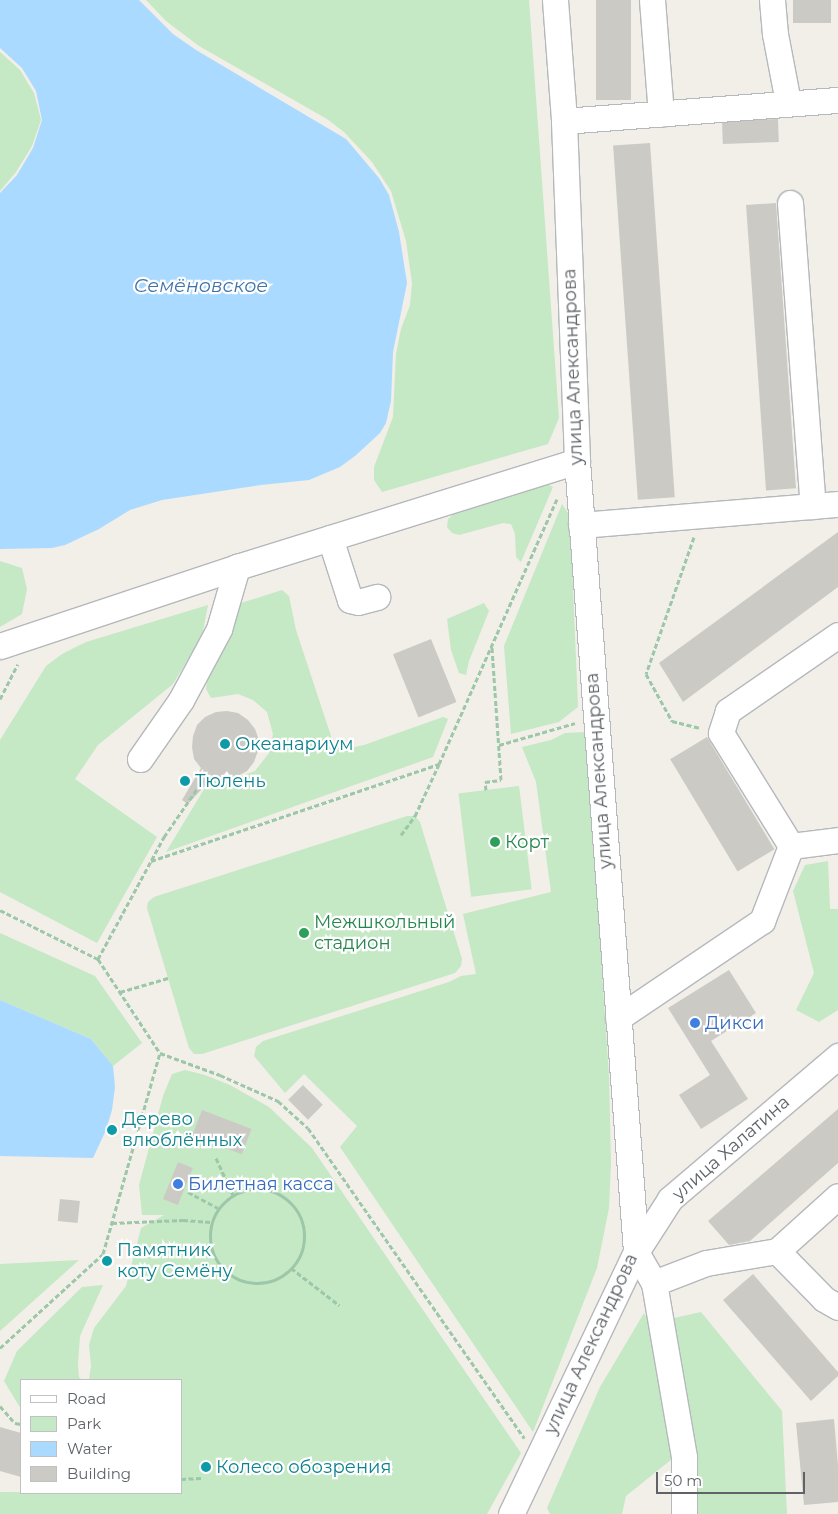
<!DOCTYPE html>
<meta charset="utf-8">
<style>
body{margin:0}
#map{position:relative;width:838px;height:1514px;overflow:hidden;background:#f1efe8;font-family:Montserrat,sans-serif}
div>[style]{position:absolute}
.green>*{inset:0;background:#c5e8c5;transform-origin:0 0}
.water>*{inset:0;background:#aadaff}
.building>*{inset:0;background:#cccac5;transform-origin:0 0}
.path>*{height:3px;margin-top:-1.5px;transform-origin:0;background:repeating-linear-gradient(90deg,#9cc7a9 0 5px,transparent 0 7.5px)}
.path>.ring{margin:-1.5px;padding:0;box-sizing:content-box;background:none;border:3px solid #9cc7a9;border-radius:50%}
.roads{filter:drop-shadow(1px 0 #b5b8bc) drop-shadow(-1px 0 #b5b8bc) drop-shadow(0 1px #b5b8bc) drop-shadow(0 -1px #b5b8bc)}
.minor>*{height:25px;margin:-12.5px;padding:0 12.5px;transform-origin:12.5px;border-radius:12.5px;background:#fff}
.dots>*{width:14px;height:14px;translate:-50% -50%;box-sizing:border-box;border:2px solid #fff;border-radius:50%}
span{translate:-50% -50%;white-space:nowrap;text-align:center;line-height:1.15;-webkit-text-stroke:4.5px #fff;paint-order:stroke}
.street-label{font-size:18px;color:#5f6368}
.culture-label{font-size:18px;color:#0d838f}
.left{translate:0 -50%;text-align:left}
.leisure-label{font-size:18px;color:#27864d}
.shop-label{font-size:18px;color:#366cbe}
.water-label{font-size:19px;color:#4174aa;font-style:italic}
.legend{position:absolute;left:20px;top:1379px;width:162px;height:115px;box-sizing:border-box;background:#fff;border:1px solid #bfc1c3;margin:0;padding:6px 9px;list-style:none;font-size:15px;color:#5f6368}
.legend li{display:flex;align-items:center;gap:10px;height:25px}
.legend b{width:25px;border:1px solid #bfc1c3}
.scale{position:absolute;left:656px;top:1472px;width:149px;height:22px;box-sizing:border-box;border:2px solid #5f6368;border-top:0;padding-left:6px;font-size:15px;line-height:18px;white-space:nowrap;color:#5f6368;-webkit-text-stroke:4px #fff;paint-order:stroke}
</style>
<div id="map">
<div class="green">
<div style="clip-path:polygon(146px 0,529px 0,559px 418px,548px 444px,382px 492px,374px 480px,374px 467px,393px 417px,396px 354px,401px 329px,410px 305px,412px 283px,406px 241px,391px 191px,372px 162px,344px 132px,327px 119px,199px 46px,166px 21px)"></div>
<div style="clip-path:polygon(0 52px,20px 70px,34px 93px,41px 120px,32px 146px,16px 172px,0 191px)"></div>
<div style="clip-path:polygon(547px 484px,553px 487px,521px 562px,516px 557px,515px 534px,511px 524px,503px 523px,459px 535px,452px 533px,447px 527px,448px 519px,456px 512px)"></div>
<div style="clip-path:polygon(562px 504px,570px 516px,578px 707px,559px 722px,511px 734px,504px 646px)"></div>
<div style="clip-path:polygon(0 561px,22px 568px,27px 589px,22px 614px,0 627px)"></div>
<div style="clip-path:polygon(282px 590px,289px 596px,296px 630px,332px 739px,337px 745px,345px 749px,364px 745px,443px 717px,448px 719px,433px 757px,166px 852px,206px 786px,215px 779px,233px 779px,255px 771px,269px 753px,273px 734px,267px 712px,253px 700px,238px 694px,211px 698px,206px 689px,208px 672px,220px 655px,234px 616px,241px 603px)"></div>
<div style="clip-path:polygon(484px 603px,489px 611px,469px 661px,466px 675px,459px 673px,451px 650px,447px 619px)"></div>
<div style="clip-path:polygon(208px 605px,202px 636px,173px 684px,98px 745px,75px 779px,157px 837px,97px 943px,0 892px,0 740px,46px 666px,62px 654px,86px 642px)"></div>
<div style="clip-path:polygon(586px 732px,609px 1076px,611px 1163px,609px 1208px,597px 1268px,533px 1432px,340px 1147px,357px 1126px,304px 1074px,285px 1093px,254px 1056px,256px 1047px,263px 1041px,449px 982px,461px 976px,476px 974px,463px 914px,551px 892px,536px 782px,522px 747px,551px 740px,565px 733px)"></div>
<div style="left:519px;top:786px;width:104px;height:61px;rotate:83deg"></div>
<div style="clip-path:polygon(407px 816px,415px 816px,420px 822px,462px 959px,461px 966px,455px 973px,202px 1054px,194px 1054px,189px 1048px,147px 908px,148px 902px,154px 897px)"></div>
<div style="clip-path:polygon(828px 861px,830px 909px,838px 909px,838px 1010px,819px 1022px,796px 1010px,814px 973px,793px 891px,805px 865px)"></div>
<div style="clip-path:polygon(0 933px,95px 976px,142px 1043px,113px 1066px,91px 1039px,0 1000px)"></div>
<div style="clip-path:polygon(185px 1070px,205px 1075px,230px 1085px,269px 1107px,312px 1148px,521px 1453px,487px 1514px,0 1514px,0 1492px,181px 1493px,181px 1380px,89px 1380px,91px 1366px,89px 1345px,94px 1328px,126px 1286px,141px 1228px,164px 1215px,142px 1215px,139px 1185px,163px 1096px,172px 1074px)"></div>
<div style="clip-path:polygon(79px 1260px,0 1331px,0 1264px)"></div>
<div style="clip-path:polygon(103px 1285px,80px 1336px,78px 1364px,79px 1377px,82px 1380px,21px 1380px,21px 1409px,4px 1381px,17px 1351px,82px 1287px)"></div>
<div style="clip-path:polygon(701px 1312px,782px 1411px,787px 1514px,697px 1514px,674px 1318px)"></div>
<div style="clip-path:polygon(644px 1313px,654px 1330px,672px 1459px,626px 1496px,622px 1514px,550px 1514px,547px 1508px,600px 1387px)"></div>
</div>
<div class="water">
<div style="clip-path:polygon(0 0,139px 0,173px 34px,196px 50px,346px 139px,379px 178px,389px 195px,399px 232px,407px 283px,393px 352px,391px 401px,386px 423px,380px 433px,355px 456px,340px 467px,309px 480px,261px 485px,162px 500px,130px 510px,99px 529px,65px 545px,52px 548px,0 549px,0 193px,17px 175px,33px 148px,42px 120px,36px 91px,22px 68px,0 48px)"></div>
<div style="clip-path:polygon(0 1000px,91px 1039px,113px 1066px,115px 1087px,112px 1110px,106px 1130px,93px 1158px,0 1156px)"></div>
</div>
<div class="building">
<div style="left:596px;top:0;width:35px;height:100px"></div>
<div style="left:793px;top:0;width:38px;height:23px"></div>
<div style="left:778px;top:119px;width:23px;height:56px;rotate:88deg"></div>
<div style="left:650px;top:143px;width:355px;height:37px;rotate:86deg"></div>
<div style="left:776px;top:203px;width:286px;height:30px;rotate:86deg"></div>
<div style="clip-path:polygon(838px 532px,838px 587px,683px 702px,659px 663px)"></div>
<div style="left:431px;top:639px;width:68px;height:41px;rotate:68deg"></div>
<div style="clip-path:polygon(227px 711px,238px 713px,248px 720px,255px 729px,259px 740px,258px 751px,254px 762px,247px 771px,236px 777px,225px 778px,214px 776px,188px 804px,182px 800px,201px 768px,194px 759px,192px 747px,193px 736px,197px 725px,205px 717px,216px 712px)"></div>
<div style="left:707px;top:737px;width:131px;height:43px;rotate:59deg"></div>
<div style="clip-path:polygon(729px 970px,756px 1013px,711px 1041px,748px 1099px,701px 1129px,679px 1095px,710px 1075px,668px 1008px)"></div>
<div style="left:303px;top:1085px;width:28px;height:21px;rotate:45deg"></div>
<div style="clip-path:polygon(838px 1109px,838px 1163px,750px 1241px,729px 1245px,708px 1221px)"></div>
<div style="left:202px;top:1110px;width:53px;height:27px;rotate:21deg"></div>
<div style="left:178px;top:1162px;width:16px;height:40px;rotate:22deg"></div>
<div style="left:60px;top:1199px;width:20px;height:22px;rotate:6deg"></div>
<div style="clip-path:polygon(753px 1274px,838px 1372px,838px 1376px,811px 1401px,723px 1300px)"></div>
<div style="clip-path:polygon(834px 1419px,838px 1466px,838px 1502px,804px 1505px,796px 1423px)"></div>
<div style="clip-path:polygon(0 1427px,21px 1433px,21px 1477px,0 1471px)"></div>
</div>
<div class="path">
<div style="left:694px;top:537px;width:145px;rotate:109.3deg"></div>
<div style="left:646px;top:674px;width:54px;rotate:61deg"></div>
<div style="left:672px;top:721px;width:29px;rotate:14deg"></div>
<div style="left:0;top:699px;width:39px;rotate:-63deg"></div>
<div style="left:499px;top:745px;width:79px;rotate:-16.1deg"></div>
<div style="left:486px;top:790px;width:8px;rotate:-97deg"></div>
<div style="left:485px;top:782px;width:16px;rotate:-7deg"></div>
<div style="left:501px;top:780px;width:133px;rotate:-93.9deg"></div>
<div style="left:401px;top:835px;width:24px;rotate:-54deg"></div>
<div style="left:415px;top:816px;width:57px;rotate:-65.2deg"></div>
<div style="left:151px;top:861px;width:304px;rotate:-18.6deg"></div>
<div style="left:439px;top:764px;width:290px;rotate:-66deg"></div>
<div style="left:0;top:910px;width:110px;rotate:26.6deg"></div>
<div style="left:98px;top:959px;width:113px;rotate:56.6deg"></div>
<div style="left:160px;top:1053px;width:64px;rotate:20.1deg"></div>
<div style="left:220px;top:1075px;width:64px;rotate:24.1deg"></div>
<div style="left:278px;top:1101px;width:40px;rotate:42deg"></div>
<div style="left:308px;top:1128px;width:378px;rotate:55.1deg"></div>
<div style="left:98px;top:959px;width:139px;rotate:-61.6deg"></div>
<div style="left:164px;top:837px;width:69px;rotate:-55.6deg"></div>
<div style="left:120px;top:992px;width:50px;rotate:-16.3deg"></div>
<div style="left:216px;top:1158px;width:41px;rotate:65.3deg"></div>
<div class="ring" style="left:210px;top:1189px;width:91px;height:91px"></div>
<div style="left:188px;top:1192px;width:34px;rotate:28deg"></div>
<div style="left:112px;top:1223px;width:71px;rotate:-2.4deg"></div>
<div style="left:183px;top:1220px;width:28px;rotate:4deg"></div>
<div style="left:291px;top:1268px;width:61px;rotate:37.6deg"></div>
<div style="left:0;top:1348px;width:139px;rotate:-42.4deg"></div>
<div style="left:103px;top:1254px;width:209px;rotate:-74.2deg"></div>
<div style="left:0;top:1406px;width:23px;rotate:49deg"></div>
<div style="left:15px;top:1423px;width:6px;rotate:9deg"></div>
<div style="left:181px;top:1479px;width:20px;rotate:-3deg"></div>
</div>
<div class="roads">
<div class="minor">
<div style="left:555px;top:0;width:121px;rotate:85.7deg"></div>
<div style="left:564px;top:121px;width:340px;rotate:87.8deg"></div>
<div style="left:577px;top:461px;width:793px;rotate:85.73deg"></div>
<div style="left:636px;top:1252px;width:36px;rotate:60deg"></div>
<div style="left:654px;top:1283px;width:56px;rotate:-21deg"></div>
<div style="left:706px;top:1263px;width:72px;rotate:-9.6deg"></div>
<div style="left:777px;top:1251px;width:82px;rotate:-42deg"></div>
<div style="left:652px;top:0;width:114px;rotate:85.5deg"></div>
<div style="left:772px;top:0;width:34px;rotate:85deg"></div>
<div style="left:775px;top:34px;width:69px;rotate:79.2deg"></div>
<div style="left:564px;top:121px;width:275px;rotate:-4.4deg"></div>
<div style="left:790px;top:203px;width:304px;rotate:85.7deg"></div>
<div style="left:581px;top:525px;width:258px;rotate:-4.7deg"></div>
<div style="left:330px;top:538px;width:65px;rotate:72.1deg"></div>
<div style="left:350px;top:600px;width:8px;rotate:14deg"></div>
<div style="left:358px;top:602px;width:20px;rotate:-15deg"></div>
<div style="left:838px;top:635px;width:134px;rotate:145.4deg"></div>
<div style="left:728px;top:711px;width:23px;rotate:108deg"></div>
<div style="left:721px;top:733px;width:133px;rotate:58.2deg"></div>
<div style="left:791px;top:846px;width:47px;rotate:-7.3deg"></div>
<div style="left:0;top:646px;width:250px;rotate:-18.4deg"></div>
<div style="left:237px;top:567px;width:356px;rotate:-17.3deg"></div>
<div style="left:140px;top:759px;width:72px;rotate:-55.2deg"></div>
<div style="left:181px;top:700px;width:81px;rotate:-61.8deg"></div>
<div style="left:219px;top:629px;width:65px;rotate:-73.8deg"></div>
<div style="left:618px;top:1018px;width:174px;rotate:-34deg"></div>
<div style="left:762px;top:921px;width:80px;rotate:-68.9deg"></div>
<div style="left:777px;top:1251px;width:67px;rotate:45.6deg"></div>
<div style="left:824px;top:1299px;width:16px;rotate:30deg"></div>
<div style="left:654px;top:1283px;width:177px;rotate:80.2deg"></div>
<div style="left:684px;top:1457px;width:57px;rotate:90deg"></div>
<div style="left:511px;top:1514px;width:290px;rotate:-64.5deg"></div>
<div style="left:636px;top:1252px;width:63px;rotate:-57.3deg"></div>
<div style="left:670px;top:1199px;width:221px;rotate:-40.4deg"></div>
</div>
</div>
<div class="dots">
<div style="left:225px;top:744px;background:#0f9aa8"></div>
<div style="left:185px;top:781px;background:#0f9aa8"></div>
<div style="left:495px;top:842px;background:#2e9e5b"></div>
<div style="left:304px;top:933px;background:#2e9e5b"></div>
<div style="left:695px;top:1023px;background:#3f7fe0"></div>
<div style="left:112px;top:1130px;background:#0f9aa8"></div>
<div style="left:178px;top:1184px;background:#3f7fe0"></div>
<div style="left:107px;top:1261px;background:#0f9aa8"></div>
<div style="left:206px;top:1467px;background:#0f9aa8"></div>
</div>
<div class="street-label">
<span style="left:573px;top:367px;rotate:-92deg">улица Александрова</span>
<span style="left:599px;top:771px;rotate:-94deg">улица Александрова</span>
<span style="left:731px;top:1148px;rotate:-41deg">улица Халатина</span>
<span style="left:591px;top:1344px;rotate:-65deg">улица Александрова</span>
</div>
<div class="culture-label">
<span class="left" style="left:235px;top:744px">Океанариум</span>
<span class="left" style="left:195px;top:781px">Тюлень</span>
<span class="left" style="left:122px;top:1130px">Дерево<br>влюблённых</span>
<span class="left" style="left:117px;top:1261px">Памятник<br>коту Семёну</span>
<span class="left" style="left:216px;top:1467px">Колесо обозрения</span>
</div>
<div class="leisure-label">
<span class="left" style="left:505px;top:842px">Корт</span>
<span class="left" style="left:314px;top:933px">Межшкольный<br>стадион</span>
</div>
<div class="shop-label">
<span class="left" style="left:705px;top:1023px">Дикси</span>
<span class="left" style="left:188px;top:1184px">Билетная касса</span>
</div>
<div class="water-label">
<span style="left:201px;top:286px">Семёновское</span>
</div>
<ul class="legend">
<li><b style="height:6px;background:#fff"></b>Road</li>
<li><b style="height:14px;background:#c5e8c5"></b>Park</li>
<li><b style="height:14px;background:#aadaff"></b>Water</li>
<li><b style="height:14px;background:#cccac5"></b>Building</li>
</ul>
<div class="scale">50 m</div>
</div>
